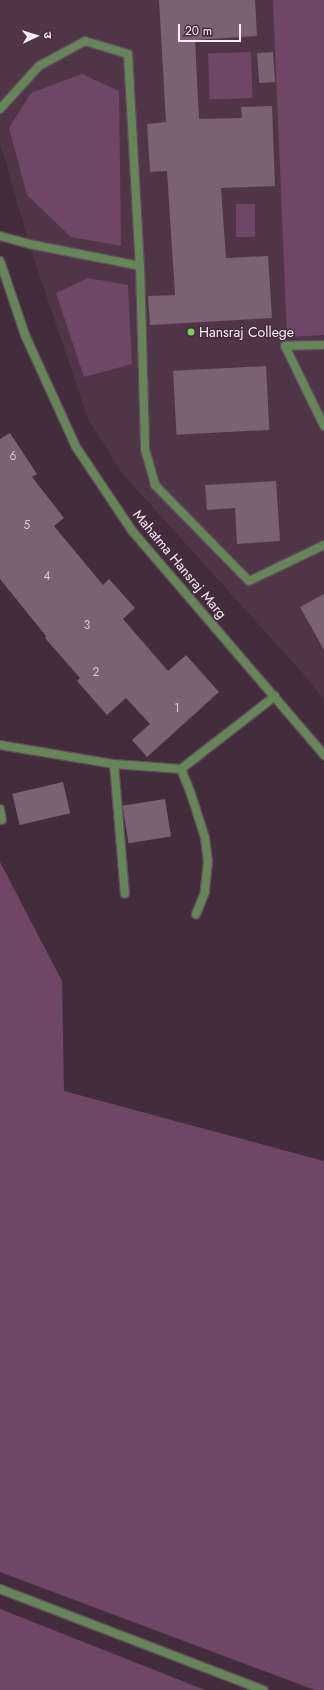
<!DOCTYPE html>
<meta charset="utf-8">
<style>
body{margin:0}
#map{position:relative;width:324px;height:1690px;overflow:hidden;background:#432d3d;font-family:Jost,"Noto Sans Devanagari",sans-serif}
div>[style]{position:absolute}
.built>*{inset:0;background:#503549}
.green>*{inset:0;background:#704666;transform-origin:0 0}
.building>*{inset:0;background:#7a6173;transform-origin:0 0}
.roads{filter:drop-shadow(1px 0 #614c5b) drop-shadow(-1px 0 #614c5b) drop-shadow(0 1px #614c5b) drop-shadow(0 -1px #614c5b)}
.minor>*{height:8px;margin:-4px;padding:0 4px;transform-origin:4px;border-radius:4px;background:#66865a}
.tertiary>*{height:8px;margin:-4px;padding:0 4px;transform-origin:4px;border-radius:4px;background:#66865a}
.dots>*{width:11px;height:11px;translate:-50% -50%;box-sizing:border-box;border:2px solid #432d3d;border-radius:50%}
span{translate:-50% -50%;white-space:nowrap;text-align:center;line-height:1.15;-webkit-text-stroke:3px #432d3d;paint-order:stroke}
.number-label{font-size:12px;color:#dccad6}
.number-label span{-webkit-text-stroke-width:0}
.poi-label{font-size:14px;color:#fcedf7}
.left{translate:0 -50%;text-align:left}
.street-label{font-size:14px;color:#fcedf7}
.north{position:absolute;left:16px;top:16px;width:40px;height:40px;-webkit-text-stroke:3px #432d3d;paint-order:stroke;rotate:86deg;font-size:11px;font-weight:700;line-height:16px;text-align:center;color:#fcedf7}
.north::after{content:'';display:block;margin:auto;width:14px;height:18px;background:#fcedf7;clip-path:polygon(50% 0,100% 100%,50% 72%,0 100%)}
.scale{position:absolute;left:178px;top:24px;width:63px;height:18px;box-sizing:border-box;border:2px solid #fcedf7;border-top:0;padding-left:5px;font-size:12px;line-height:14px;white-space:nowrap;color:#fcedf7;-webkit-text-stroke:3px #432d3d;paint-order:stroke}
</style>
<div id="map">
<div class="built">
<div style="clip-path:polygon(0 0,324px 0,324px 700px,307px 678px,122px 473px,88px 419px,29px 244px,0 142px)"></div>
</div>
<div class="green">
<div style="clip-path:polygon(273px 0,324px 0,324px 335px,287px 337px)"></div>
<div style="left:251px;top:52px;width:46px;height:43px;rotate:88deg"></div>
<div style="clip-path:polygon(82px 74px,119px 91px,121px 246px,71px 237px,27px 195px,9px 128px,31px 93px)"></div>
<div style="left:236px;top:204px;width:19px;height:33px"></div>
<div style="clip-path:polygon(88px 278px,128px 285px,132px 364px,84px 377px,56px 293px)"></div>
<div style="clip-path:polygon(0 862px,62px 981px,64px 1091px,324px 1161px,324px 1690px,315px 1690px,0 1572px)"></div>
<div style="clip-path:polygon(0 1609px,205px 1690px,0 1690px)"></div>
</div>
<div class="building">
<div style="clip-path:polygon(159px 0,255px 0,257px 36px,195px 40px,199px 119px,242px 118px,241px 107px,272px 106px,275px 186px,221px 188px,226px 258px,268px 256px,272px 318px,150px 325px,148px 296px,175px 295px,167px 171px,150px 172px,147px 124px,166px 122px)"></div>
<div style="left:273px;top:52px;width:30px;height:16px;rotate:86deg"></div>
<div style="left:266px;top:366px;width:64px;height:93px;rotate:87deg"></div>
<div style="clip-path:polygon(10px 433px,37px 474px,32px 477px,64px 518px,54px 526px,103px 585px,109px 579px,135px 608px,123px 619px,168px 671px,186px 655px,219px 692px,147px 757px,132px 740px,150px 724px,126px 698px,107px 715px,77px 681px,80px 678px,45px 638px,46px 636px,0 579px,0 439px)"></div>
<div style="clip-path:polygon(276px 481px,280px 541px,237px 544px,235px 508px,207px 510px,205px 485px)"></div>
<div style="clip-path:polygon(324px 594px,324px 650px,300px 607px)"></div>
<div style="left:63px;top:782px;width:32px;height:52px;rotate:77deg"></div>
<div style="left:165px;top:799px;width:38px;height:43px;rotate:81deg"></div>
</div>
<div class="roads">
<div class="minor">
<div style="left:0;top:109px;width:58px;rotate:-47.8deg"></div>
<div style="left:39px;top:66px;width:52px;rotate:-28.5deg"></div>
<div style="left:85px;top:41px;width:45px;rotate:16.8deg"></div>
<div style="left:128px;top:54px;width:212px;rotate:86.8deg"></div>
<div style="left:140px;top:266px;width:183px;rotate:88.4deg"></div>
<div style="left:145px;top:449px;width:37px;rotate:74deg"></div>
<div style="left:155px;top:485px;width:134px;rotate:45.6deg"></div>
<div style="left:249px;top:581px;width:83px;rotate:-25.6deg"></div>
<div style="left:0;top:236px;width:30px;rotate:15deg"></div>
<div style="left:29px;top:244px;width:113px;rotate:11.2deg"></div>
<div style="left:324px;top:345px;width:39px;rotate:179deg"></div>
<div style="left:285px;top:346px;width:89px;rotate:64deg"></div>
<div style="left:0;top:745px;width:116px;rotate:9.5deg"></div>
<div style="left:114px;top:764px;width:67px;rotate:4.3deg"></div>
<div style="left:181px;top:769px;width:27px;rotate:68deg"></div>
<div style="left:191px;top:794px;width:46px;rotate:72.3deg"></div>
<div style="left:205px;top:838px;width:23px;rotate:83deg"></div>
<div style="left:208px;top:861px;width:31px;rotate:96deg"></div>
<div style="left:205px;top:892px;width:24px;rotate:112deg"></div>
<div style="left:114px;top:764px;width:130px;rotate:85.2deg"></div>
<div style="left:181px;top:769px;width:119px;rotate:-37.8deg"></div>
<div style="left:0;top:809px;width:11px;rotate:80deg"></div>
</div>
<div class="tertiary">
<div style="left:0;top:261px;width:78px;rotate:71.3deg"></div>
<div style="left:25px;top:335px;width:123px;rotate:65.5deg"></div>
<div style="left:76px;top:447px;width:102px;rotate:56.2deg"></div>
<div style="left:133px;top:532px;width:294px;rotate:49.4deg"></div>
<div style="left:0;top:1589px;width:282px;rotate:21deg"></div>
</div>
</div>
<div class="dots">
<div style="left:191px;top:332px;background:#7ad157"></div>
</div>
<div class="number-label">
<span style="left:13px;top:457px">6</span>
<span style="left:27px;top:526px">5</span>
<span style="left:47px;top:577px">4</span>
<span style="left:87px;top:626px">3</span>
<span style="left:96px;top:673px">2</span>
<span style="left:177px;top:709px">1</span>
</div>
<div class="poi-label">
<span class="left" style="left:199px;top:332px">Hansraj College</span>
</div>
<div class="street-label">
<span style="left:180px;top:564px;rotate:50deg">Mahatma Hansraj Marg</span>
</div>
<div class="north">उ</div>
<div class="scale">20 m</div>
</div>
